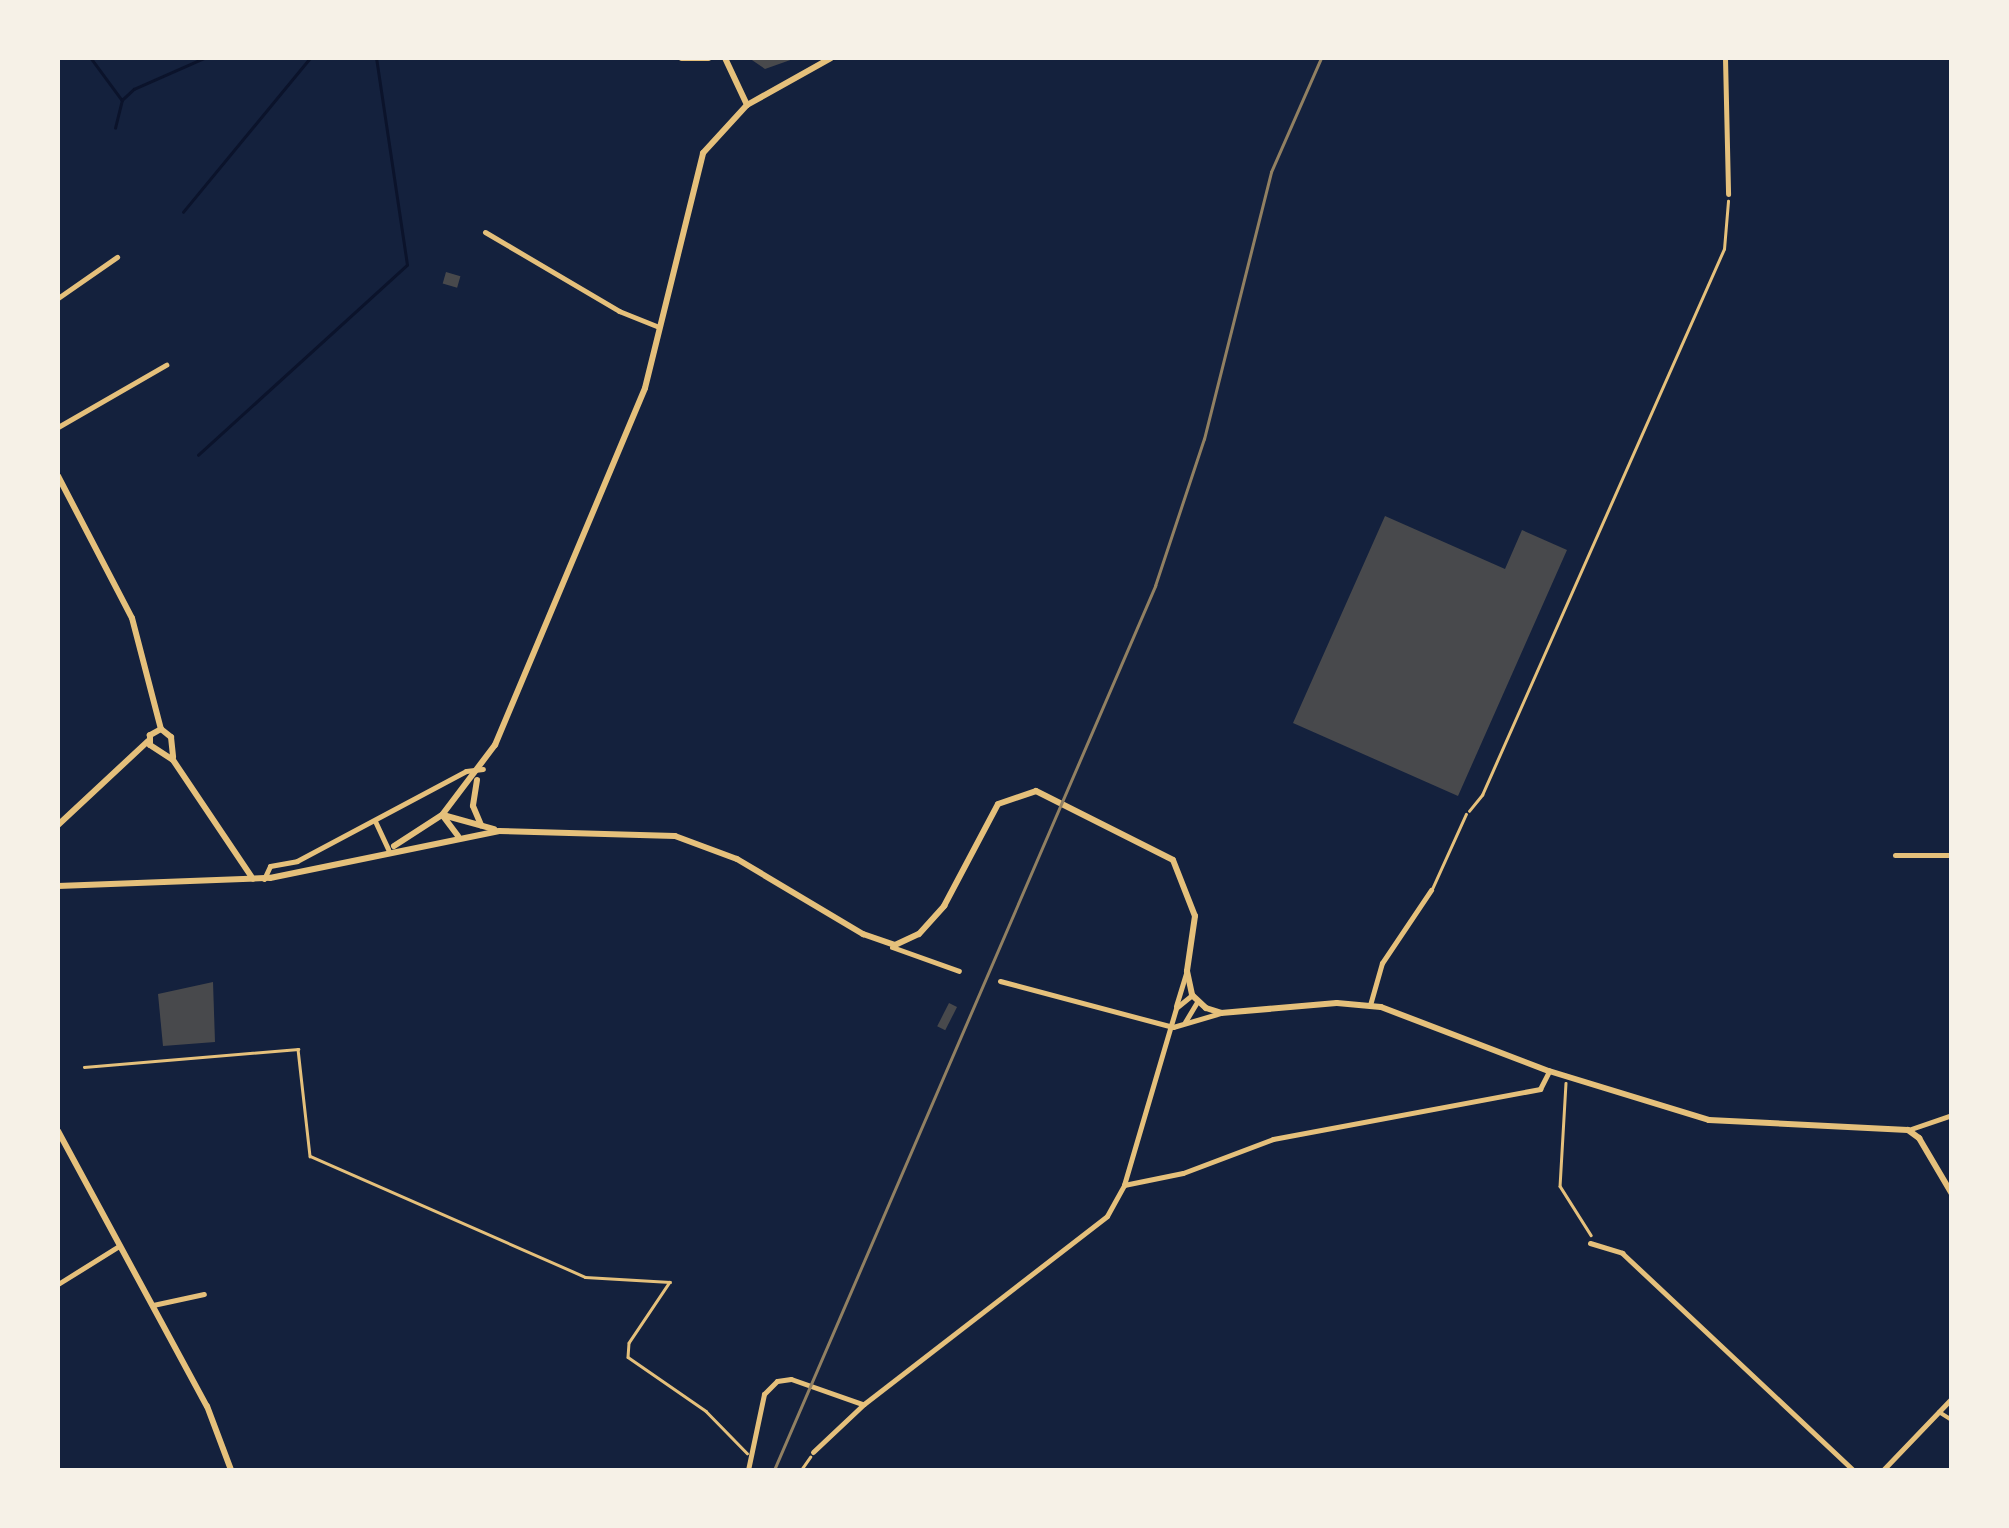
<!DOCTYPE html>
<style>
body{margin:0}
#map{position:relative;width:2009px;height:1528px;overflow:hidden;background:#14213d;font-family:"DM Sans",sans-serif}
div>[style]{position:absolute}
.stream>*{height:2.5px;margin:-1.25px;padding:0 1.25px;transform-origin:1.25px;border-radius:1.25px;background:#0b132b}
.building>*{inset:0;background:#48494c;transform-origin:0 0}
.path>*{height:2.5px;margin:-1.25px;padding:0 1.25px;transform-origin:1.25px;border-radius:1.25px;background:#e5c07b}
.service>*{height:2.5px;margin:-1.25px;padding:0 1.25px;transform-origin:1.25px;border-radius:1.25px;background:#e5c07b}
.pedestrian>*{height:4px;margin:-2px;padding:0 2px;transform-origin:2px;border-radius:2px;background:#e5c07b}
.minor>*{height:5px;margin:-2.5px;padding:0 2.5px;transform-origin:2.5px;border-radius:2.5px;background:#e5c07b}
.tertiary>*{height:6px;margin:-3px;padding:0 3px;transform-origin:3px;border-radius:3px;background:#e5c07b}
.secondary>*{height:6px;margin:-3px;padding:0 3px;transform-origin:3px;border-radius:3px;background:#e5c07b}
.rail>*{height:2.5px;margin:-1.25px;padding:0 1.25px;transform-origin:1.25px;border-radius:1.25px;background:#918062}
span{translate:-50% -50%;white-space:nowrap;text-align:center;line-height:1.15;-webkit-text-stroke:9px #f6f1e7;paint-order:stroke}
.frame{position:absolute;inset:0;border:60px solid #f6f1e7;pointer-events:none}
</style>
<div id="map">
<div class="stream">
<div style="left:91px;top:58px;width:52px;rotate:53.6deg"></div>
<div style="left:115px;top:128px;width:29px;rotate:-76deg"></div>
<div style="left:122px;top:100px;width:16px;rotate:-43deg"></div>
<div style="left:134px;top:89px;width:77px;rotate:-23.9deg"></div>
<div style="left:183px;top:212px;width:200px;rotate:-50.5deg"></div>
<div style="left:198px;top:455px;width:282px;rotate:-42.3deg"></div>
<div style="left:407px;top:265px;width:209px;rotate:-98.5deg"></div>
</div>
<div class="building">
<div style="clip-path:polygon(749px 58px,796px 58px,765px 69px)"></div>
<div style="left:446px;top:272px;width:15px;height:12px;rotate:16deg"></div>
<div style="clip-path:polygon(1385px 516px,1505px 569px,1522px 530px,1567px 550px,1458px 796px,1293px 723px)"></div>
<div style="clip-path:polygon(213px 982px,215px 1042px,163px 1046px,158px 994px)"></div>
<div style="left:949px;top:1003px;width:9px;height:26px;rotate:27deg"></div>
</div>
<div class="path">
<div style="left:1469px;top:811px;width:21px;rotate:-51deg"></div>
<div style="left:1482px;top:795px;width:597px;rotate:-66.1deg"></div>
<div style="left:1724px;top:249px;width:48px;rotate:-85.2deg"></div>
<div style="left:84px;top:1067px;width:215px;rotate:-4.8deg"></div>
<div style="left:298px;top:1049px;width:108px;rotate:83.6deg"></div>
<div style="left:310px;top:1156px;width:300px;rotate:23.7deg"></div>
<div style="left:585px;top:1277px;width:85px;rotate:3.4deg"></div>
<div style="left:670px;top:1282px;width:73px;rotate:123.9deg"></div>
<div style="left:629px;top:1343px;width:14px;rotate:94deg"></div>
<div style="left:628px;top:1357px;width:95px;rotate:34.7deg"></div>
<div style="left:706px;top:1411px;width:59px;rotate:45.7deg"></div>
<div style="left:1566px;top:1083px;width:103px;rotate:93.3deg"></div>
<div style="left:1560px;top:1186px;width:58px;rotate:57.7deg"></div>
<div style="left:801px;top:1470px;width:16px;rotate:-55deg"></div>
</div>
<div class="service">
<div style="left:1432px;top:889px;width:82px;rotate:-65.6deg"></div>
</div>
<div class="pedestrian">
<div style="left:1939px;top:1412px;width:15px;rotate:32deg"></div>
</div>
<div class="minor">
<div style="left:681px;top:58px;width:27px"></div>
<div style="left:1725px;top:58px;width:136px;rotate:88.7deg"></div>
<div style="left:485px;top:232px;width:156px;rotate:30.5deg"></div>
<div style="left:619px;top:311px;width:43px;rotate:21.8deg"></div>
<div style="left:58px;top:298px;width:72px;rotate:-34.8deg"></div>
<div style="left:58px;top:427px;width:125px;rotate:-29.9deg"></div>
<div style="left:375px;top:821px;width:31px;rotate:65deg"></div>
<div style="left:1895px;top:855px;width:57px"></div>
<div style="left:264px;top:879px;width:14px;rotate:-65deg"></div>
<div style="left:270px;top:866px;width:27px;rotate:-10deg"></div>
<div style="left:297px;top:861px;width:191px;rotate:-28deg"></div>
<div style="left:466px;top:771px;width:17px;rotate:-7deg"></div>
<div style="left:892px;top:947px;width:71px;rotate:19.7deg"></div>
<div style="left:1000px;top:981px;width:179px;rotate:14.9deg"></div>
<div style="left:1173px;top:1027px;width:50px;rotate:-16.3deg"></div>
<div style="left:1370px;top:1005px;width:44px;rotate:-74.1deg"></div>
<div style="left:1382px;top:963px;width:88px;rotate:-56.1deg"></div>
<div style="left:1176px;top:1006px;width:34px;rotate:-73deg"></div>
<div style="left:1185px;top:1022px;width:23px;rotate:-59deg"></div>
<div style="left:1908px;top:1130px;width:46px;rotate:-18.8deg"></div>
<div style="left:1124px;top:1185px;width:60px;rotate:-11.5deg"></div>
<div style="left:1183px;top:1173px;width:96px;rotate:-20.7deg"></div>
<div style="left:1273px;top:1139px;width:272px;rotate:-10.6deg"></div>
<div style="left:1540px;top:1089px;width:20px;rotate:-63deg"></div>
<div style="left:1590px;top:1243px;width:34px;rotate:17deg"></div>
<div style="left:1622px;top:1253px;width:317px;rotate:43.2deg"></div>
<div style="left:58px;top:1284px;width:72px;rotate:-31.9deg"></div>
<div style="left:153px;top:1305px;width:52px;rotate:-12.2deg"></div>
<div style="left:813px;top:1452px;width:70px;rotate:-43.3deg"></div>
<div style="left:864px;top:1404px;width:307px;rotate:-37.7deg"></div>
<div style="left:1107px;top:1216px;width:35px;rotate:-61deg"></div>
<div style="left:1124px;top:1185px;width:184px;rotate:-73.6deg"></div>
<div style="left:1176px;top:1008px;width:21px;rotate:-39deg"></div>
<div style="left:748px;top:1470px;width:78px;rotate:-78.1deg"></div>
<div style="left:764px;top:1394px;width:18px;rotate:-45deg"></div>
<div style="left:777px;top:1381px;width:14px;rotate:-8deg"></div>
<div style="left:791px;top:1379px;width:75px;rotate:19.4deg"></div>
<div style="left:1883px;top:1470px;width:100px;rotate:-46.2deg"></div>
</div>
<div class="tertiary">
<div style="left:725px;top:58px;width:52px;rotate:64.9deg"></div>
<div style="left:58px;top:476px;width:160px;rotate:62.5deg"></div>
<div style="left:132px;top:618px;width:115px;rotate:75.4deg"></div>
<div style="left:161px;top:729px;width:13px;rotate:151deg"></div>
<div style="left:150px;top:735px;width:10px;rotate:90deg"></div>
<div style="left:150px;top:745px;width:27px;rotate:33deg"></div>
<div style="left:173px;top:760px;width:143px;rotate:56.1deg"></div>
<div style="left:161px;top:729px;width:13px;rotate:39deg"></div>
<div style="left:171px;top:737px;width:20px;rotate:84deg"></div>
<div style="left:58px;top:825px;width:123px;rotate:-43deg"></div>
<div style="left:58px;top:1131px;width:313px;rotate:61.6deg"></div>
<div style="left:207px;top:1406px;width:68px;rotate:69.4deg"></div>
</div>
<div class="secondary">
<div style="left:477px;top:780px;width:26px;rotate:99deg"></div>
<div style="left:473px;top:806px;width:21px;rotate:67deg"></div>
<div style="left:443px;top:815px;width:53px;rotate:15.4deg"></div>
<div style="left:443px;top:816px;width:25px;rotate:53deg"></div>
<div style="left:394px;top:846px;width:57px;rotate:-32.9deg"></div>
<div style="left:442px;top:815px;width:88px;rotate:-52.9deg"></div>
<div style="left:495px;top:745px;width:387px;rotate:-67.2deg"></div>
<div style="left:645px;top:388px;width:242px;rotate:-76.1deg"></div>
<div style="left:703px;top:153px;width:65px;rotate:-47.5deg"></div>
<div style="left:747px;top:105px;width:96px;rotate:-29.2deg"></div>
<div style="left:58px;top:886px;width:212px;rotate:-2.2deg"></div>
<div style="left:270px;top:878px;width:234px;rotate:-11.6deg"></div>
<div style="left:499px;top:831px;width:176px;rotate:1.6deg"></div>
<div style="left:675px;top:836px;width:66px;rotate:20.4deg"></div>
<div style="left:737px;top:859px;width:147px;rotate:30.8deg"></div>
<div style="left:863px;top:934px;width:34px;rotate:19deg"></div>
<div style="left:895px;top:945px;width:26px;rotate:-25deg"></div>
<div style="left:919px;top:934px;width:38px;rotate:-48deg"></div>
<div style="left:944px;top:906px;width:115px;rotate:-62.1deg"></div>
<div style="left:998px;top:804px;width:40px;rotate:-18.9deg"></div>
<div style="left:1036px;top:791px;width:153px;rotate:26.7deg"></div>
<div style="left:1173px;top:860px;width:60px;rotate:68.6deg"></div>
<div style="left:1195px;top:916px;width:56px;rotate:98.3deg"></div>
<div style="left:1187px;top:971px;width:25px;rotate:78deg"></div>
<div style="left:1192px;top:995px;width:19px;rotate:43deg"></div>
<div style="left:1206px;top:1008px;width:16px;rotate:18deg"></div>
<div style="left:1221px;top:1013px;width:116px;rotate:-4.9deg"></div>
<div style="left:1337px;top:1003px;width:44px;rotate:5.2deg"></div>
<div style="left:1381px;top:1007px;width:180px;rotate:20.9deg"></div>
<div style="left:1549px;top:1071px;width:167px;rotate:17deg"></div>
<div style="left:1709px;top:1120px;width:199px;rotate:2.9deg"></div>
<div style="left:1908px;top:1130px;width:14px;rotate:36deg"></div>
<div style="left:1919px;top:1138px;width:65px;rotate:59.5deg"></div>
</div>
<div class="rail">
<div style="left:774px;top:1470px;width:963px;rotate:-66.68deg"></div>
<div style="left:1155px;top:586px;width:155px;rotate:-71.6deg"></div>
<div style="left:1204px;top:439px;width:275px;rotate:-75.9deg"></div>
<div style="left:1271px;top:172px;width:124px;rotate:-66.3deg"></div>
</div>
<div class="frame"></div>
</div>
